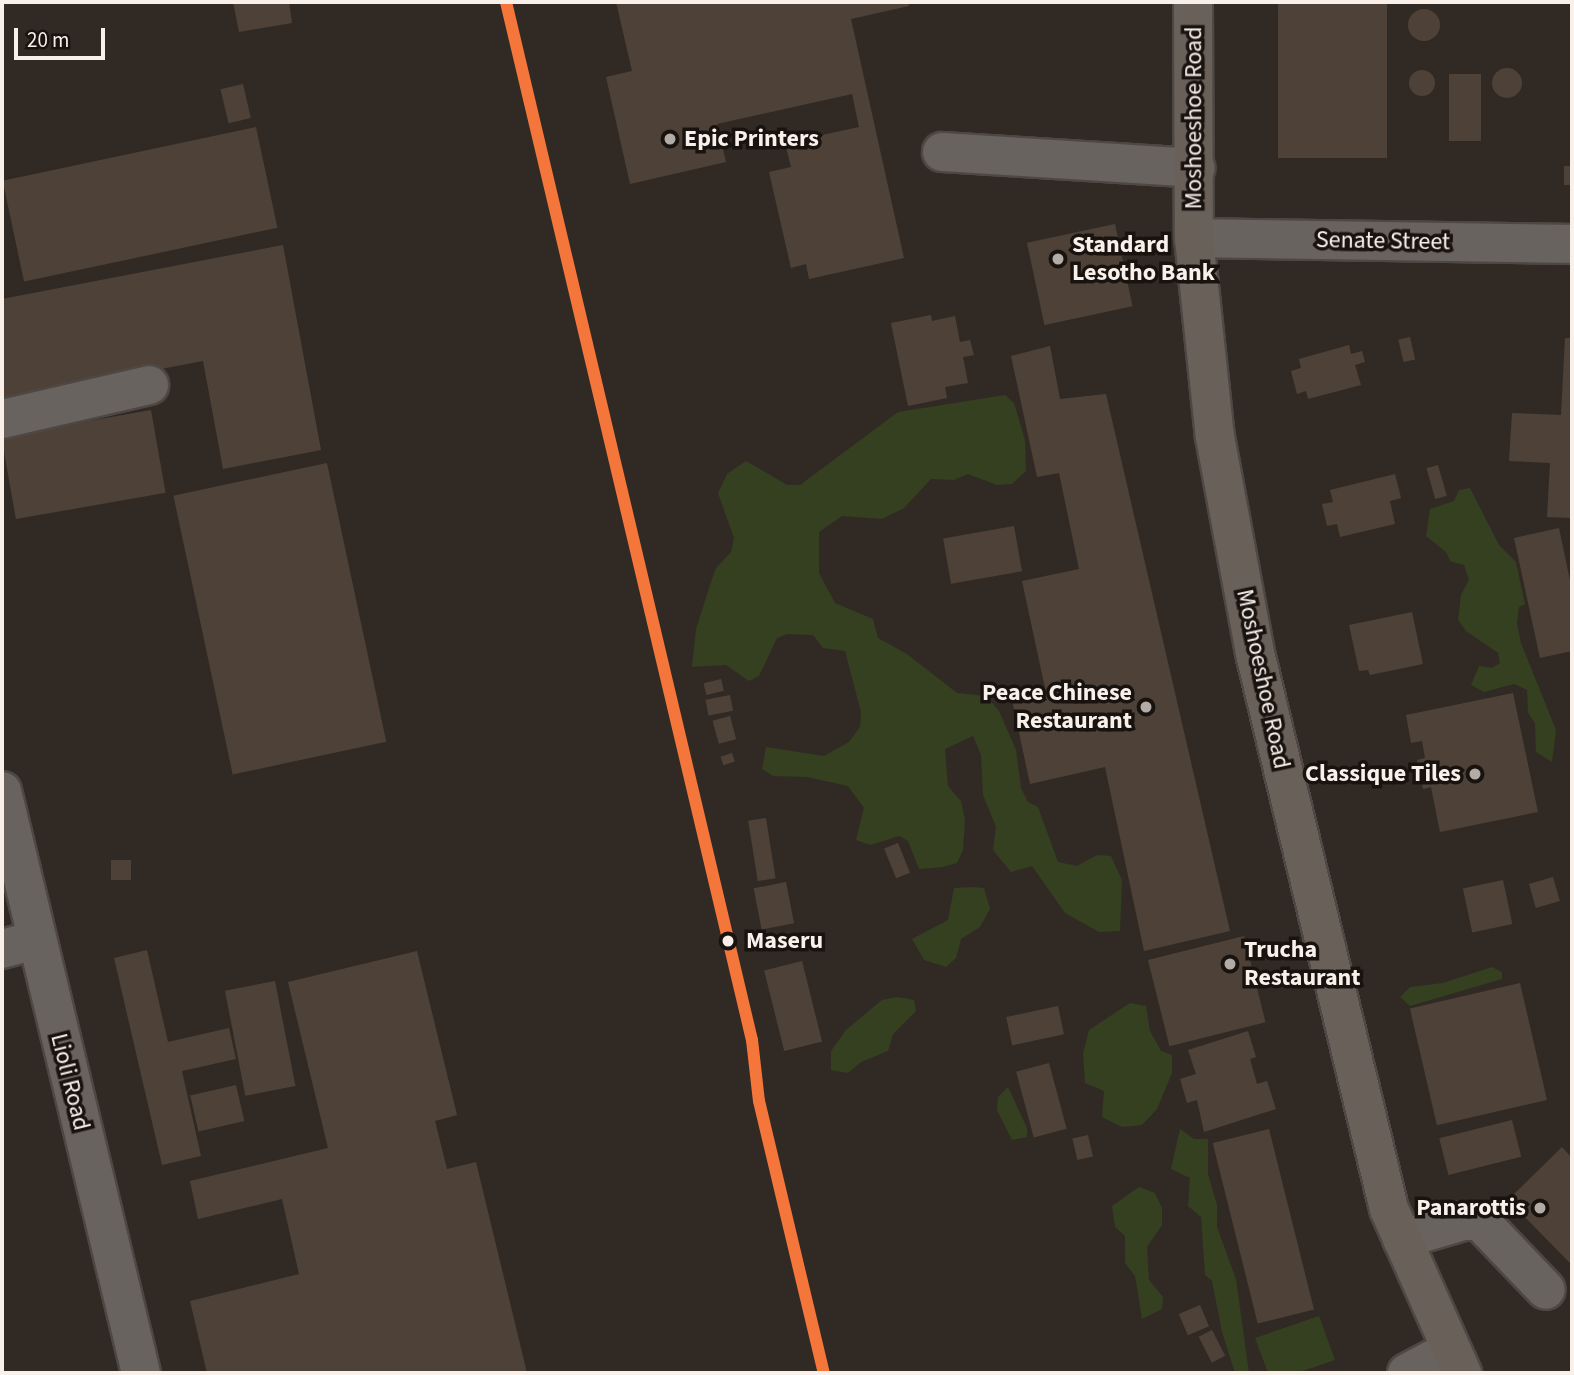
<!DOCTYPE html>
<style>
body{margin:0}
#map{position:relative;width:1574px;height:1375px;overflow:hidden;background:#312a24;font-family:"Source Sans 3",sans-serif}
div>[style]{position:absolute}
.green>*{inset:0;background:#34401f}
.building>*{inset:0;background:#4e4238;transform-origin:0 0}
.round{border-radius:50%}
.roads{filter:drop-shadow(2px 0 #4e4743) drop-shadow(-2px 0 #4e4743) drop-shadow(0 2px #4e4743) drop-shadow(0 -2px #4e4743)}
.minor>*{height:38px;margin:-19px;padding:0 19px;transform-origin:19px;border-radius:19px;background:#68635f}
.major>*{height:38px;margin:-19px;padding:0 19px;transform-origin:19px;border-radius:19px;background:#6a605a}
.rail-1>*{height:12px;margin:-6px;padding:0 6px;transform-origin:6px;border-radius:6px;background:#f5763a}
.dots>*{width:19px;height:19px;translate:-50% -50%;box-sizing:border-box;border:4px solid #19130f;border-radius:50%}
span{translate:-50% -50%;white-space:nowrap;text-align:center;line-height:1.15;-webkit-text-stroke:7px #19130f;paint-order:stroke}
.street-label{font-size:24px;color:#f9f0ea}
.poi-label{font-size:24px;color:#f9f0ea;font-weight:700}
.left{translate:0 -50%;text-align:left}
.right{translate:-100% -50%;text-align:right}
.stop-label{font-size:24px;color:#f9f0ea;font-weight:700}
.frame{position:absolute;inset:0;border:4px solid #f9f0ea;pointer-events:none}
.scale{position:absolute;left:14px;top:28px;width:91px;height:32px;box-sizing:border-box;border:4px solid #f9f0ea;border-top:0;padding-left:9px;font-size:21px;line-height:24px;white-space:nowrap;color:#f9f0ea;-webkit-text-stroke:5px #19130f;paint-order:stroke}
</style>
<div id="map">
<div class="green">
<div style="clip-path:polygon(1005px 395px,1014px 403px,1025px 440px,1026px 471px,1012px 484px,997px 485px,968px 474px,954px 480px,931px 479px,904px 508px,882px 519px,842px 516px,819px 532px,819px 573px,835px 603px,873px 619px,878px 638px,907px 654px,957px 693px,986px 696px,999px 711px,1016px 750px,1021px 788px,1028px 802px,1038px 807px,1058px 862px,1077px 866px,1097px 855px,1111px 856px,1122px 880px,1120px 931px,1099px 932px,1065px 913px,1032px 866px,1011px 872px,993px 850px,996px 827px,983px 795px,981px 755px,973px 736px,945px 749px,948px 786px,961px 801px,965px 820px,963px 850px,957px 863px,943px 867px,919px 869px,908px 841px,899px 836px,871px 845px,856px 840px,864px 808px,848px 786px,807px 777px,773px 776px,762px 769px,766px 747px,824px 756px,849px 742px,860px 727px,861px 712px,845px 651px,823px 648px,813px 635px,787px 634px,777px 638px,759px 676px,749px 681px,726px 665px,692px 667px,696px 629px,710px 585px,716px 568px,731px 552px,734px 538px,718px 493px,727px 474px,746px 461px,787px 485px,800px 485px,898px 412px)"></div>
<div style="clip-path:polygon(1470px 488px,1499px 545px,1516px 562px,1525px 604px,1519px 607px,1517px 623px,1521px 643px,1556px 730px,1552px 762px,1536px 752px,1535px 723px,1528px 713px,1527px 690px,1514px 684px,1484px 692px,1471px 685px,1479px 666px,1492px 668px,1500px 663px,1498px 653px,1466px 631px,1458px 620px,1461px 595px,1469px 580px,1464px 565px,1450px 561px,1446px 552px,1426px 536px,1430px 509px,1454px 501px,1459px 490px)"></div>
<div style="clip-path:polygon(971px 887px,984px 888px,990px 909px,980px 927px,961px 939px,956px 958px,946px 967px,924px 960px,912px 939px,948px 920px,954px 888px)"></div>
<div style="clip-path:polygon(1492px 967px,1502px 972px,1502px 979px,1410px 1006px,1400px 997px,1410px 987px,1443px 983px)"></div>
<div style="clip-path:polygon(898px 997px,914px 1000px,916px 1011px,893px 1034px,888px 1051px,861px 1062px,848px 1073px,831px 1070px,831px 1051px,846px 1030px,882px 1000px)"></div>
<div style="clip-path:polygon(1130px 1003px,1146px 1006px,1150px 1031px,1161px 1051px,1172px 1055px,1172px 1073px,1157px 1109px,1142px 1125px,1122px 1127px,1102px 1117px,1104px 1091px,1085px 1083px,1083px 1054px,1089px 1030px)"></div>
<div style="clip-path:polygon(1008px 1087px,1027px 1128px,1027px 1137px,1012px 1140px,997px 1110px,998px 1097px)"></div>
<div style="clip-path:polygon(1180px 1129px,1194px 1139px,1208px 1139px,1208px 1174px,1217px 1205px,1217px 1227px,1236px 1279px,1249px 1373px,1235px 1373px,1222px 1332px,1212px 1281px,1205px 1275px,1201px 1217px,1188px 1206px,1190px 1178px,1171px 1169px)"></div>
<div style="clip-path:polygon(1139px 1187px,1155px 1193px,1162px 1208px,1162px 1225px,1147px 1247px,1149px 1280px,1163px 1297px,1162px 1309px,1142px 1319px,1135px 1276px,1125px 1263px,1125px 1236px,1115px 1227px,1112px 1206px)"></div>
<div style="clip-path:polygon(1319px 1316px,1335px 1360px,1297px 1373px,1268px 1373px,1255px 1338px)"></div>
</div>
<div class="building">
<div style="clip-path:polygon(233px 2px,289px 2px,292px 23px,239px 32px)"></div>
<div style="clip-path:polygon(616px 2px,908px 2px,909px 6px,851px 19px,904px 258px,809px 279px,806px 264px,791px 268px,769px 172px,791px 167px,785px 143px,859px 127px,852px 94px,717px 124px,726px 162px,630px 184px,606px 77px,632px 71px)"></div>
<div style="left:1278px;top:2px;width:109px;height:156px"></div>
<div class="round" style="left:1408px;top:9px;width:32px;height:32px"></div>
<div class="round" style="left:1492px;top:68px;width:30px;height:30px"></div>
<div class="round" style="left:1409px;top:70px;width:26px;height:26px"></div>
<div style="left:1449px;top:74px;width:32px;height:67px"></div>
<div style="left:243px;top:84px;width:35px;height:23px;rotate:77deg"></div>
<div style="left:256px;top:127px;width:103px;height:259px;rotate:78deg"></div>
<div style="left:1564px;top:166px;width:8px;height:19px"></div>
<div style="left:1115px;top:224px;width:84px;height:90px;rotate:78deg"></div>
<div style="clip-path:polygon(283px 245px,321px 450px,223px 469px,203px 361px,2px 399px,2px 299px)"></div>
<div style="clip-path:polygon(931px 315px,932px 321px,955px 316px,960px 342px,970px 340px,974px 355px,963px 357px,968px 383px,945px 387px,947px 398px,908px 406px,891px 323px)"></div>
<div style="left:1410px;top:337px;width:23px;height:12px;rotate:77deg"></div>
<div style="clip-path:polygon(1565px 338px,1572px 338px,1572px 518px,1547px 517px,1550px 463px,1509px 461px,1512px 413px,1561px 415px)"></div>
<div style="clip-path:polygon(1349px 345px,1351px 354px,1362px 351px,1365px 362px,1355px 365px,1361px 385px,1308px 399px,1306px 391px,1297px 394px,1291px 371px,1301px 368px,1299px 359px)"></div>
<div style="clip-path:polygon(1050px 346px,1060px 399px,1106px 394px,1230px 931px,1144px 951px,1105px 767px,1030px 784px,1012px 700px,1046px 693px,1022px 581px,1079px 569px,1059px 473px,1037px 477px,1011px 356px)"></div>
<div style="left:151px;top:410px;width:84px;height:152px;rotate:80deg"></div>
<div style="left:327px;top:463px;width:285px;height:157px;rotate:78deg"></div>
<div style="left:1438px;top:465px;width:32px;height:12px;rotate:74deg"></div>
<div style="clip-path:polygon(1395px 474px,1401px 498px,1390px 501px,1395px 524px,1340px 537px,1337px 524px,1327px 526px,1322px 504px,1333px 502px,1330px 490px)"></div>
<div style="left:1014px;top:526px;width:46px;height:72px;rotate:80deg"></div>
<div style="clip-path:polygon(1559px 528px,1572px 590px,1572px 651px,1540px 658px,1514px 538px)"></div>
<div style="clip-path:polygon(1412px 612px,1423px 664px,1370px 675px,1368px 670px,1359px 671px,1349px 625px)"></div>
<div style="left:721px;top:679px;width:12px;height:18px;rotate:76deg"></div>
<div style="clip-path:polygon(1513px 693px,1538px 812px,1440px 832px,1431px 787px,1423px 789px,1417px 760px,1425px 758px,1422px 741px,1411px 743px,1406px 715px)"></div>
<div style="left:730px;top:695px;width:16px;height:25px;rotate:79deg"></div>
<div style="left:730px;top:716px;width:24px;height:18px;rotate:75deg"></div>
<div style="left:732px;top:753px;width:9px;height:12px;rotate:72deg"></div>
<div style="left:766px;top:818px;width:61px;height:18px;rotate:81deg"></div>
<div style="left:898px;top:843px;width:32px;height:15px;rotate:68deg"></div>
<div style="left:111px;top:860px;width:20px;height:20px"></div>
<div style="left:1553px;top:877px;width:25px;height:25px;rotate:74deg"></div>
<div style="left:1503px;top:880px;width:45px;height:41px;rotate:78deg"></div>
<div style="left:786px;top:882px;width:42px;height:33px;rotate:79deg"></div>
<div style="left:1244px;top:936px;width:89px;height:99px;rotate:76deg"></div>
<div style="clip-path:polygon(147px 950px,168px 1042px,229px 1028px,236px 1059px,182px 1071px,201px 1156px,162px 1165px,114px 958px)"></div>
<div style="clip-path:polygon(417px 951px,457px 1115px,435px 1121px,447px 1169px,476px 1162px,527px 1373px,207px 1373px,190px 1301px,299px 1274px,282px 1199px,198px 1219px,190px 1181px,328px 1148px,288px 982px)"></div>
<div style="left:802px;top:961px;width:83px;height:39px;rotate:76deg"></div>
<div style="left:275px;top:981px;width:107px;height:51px;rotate:79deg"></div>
<div style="left:1520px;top:983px;width:120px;height:113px;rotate:77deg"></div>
<div style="left:1058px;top:1006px;width:29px;height:53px;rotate:78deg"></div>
<div style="clip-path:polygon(1248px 1031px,1256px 1057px,1250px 1059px,1257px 1084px,1267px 1081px,1276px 1109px,1204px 1132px,1197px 1100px,1187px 1103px,1180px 1079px,1196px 1074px,1188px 1050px)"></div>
<div style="left:1049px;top:1063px;width:68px;height:34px;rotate:75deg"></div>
<div style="left:236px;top:1085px;width:37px;height:47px;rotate:77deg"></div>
<div style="left:1512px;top:1120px;width:38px;height:75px;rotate:76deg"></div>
<div style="left:1269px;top:1129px;width:186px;height:58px;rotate:76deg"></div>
<div style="left:1088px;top:1135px;width:22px;height:16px;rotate:77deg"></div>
<div style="clip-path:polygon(1562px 1147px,1572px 1158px,1572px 1265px,1508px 1200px)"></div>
<div style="left:1200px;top:1305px;width:23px;height:23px;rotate:67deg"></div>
<div style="left:1212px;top:1330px;width:29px;height:15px;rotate:63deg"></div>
</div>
<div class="roads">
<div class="minor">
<div style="left:942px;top:152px;width:254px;rotate:3.6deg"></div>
<div style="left:1194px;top:238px;width:378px;rotate:0.9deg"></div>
<div style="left:2px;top:419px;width:151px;rotate:-13deg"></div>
<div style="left:2px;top:791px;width:598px;rotate:76.57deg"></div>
<div style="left:2px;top:949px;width:35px;rotate:-15deg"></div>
<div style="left:1402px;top:1239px;width:64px;rotate:-16.4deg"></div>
<div style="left:1463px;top:1221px;width:17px"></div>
<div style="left:1480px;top:1221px;width:95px;rotate:46.3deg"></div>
<div style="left:1407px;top:1373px;width:49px;rotate:-28.1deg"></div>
</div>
<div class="major">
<div style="left:1193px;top:2px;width:236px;rotate:89.8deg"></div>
<div style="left:1194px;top:238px;width:200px;rotate:84deg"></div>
<div style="left:1215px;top:437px;width:220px;rotate:79.5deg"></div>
<div style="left:1255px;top:653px;width:572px;rotate:76.45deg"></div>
<div style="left:1389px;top:1209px;width:180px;rotate:66deg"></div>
</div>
</div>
<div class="rail-1">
<div style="left:506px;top:2px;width:1067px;rotate:76.67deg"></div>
<div style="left:752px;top:1040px;width:61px;rotate:83.5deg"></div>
<div style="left:759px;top:1101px;width:280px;rotate:76.6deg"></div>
</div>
<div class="dots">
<div style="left:670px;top:139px;background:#b3aba5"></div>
<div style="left:1058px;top:259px;background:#b3aba5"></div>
<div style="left:1146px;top:707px;background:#b3aba5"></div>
<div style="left:1475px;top:774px;background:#b3aba5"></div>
<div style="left:728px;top:941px;background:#f9f0ea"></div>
<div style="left:1230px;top:964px;background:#b3aba5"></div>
<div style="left:1540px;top:1208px;background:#b3aba5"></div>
</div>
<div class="street-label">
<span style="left:1194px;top:118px;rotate:-90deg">Moshoeshoe Road</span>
<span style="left:1383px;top:241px;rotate:1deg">Senate Street</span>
<span style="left:1263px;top:679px;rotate:78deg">Moshoeshoe Road</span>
<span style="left:70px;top:1082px;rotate:76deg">Lioli Road</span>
</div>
<div class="poi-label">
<span class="left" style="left:684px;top:139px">Epic Printers</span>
<span class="left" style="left:1072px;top:259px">Standard<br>Lesotho Bank</span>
<span class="right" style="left:1132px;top:707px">Peace Chinese<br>Restaurant</span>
<span class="right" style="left:1461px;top:774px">Classique Tiles</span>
<span class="left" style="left:1244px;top:964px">Trucha<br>Restaurant</span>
<span class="right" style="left:1526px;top:1208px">Panarottis</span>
</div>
<div class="stop-label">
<span class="left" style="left:746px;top:941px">Maseru</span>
</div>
<div class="frame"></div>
<div class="scale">20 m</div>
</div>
